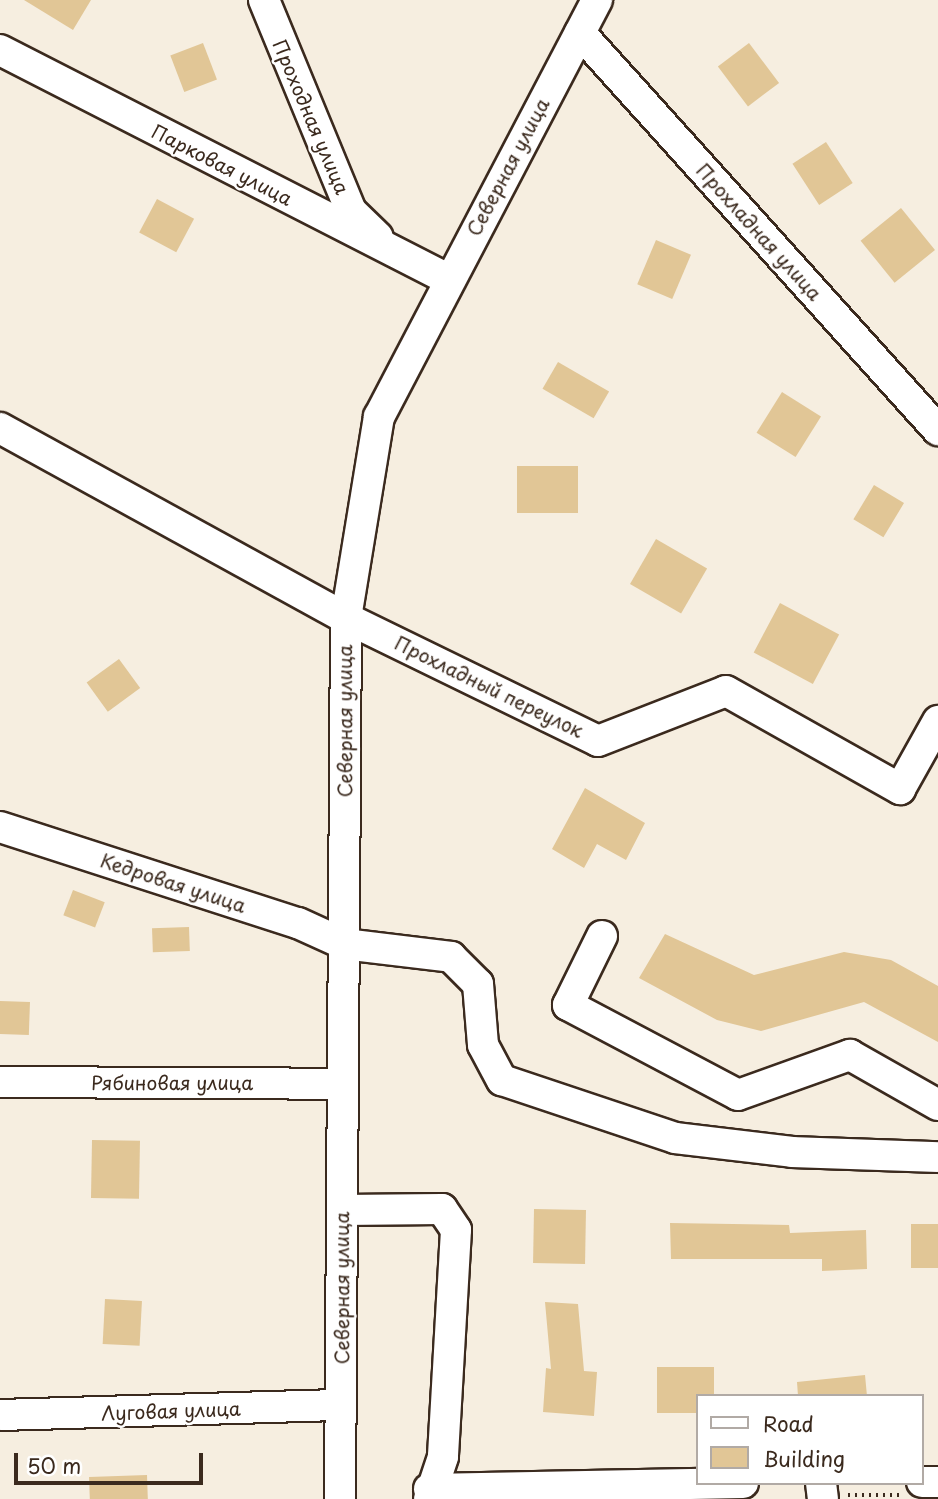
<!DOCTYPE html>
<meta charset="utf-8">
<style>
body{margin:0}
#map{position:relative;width:938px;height:1499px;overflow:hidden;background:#f6eee0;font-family:"Playpen Sans",sans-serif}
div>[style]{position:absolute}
.building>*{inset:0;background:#e1c696;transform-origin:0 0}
.path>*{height:4.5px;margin-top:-2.25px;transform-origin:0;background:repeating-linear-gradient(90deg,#3b2a1e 0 2px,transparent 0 7px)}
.roads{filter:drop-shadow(2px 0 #3b2a1e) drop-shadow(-2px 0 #3b2a1e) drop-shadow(0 2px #3b2a1e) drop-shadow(0 -2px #3b2a1e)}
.minor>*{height:30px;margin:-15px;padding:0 15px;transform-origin:15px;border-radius:15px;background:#fff}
span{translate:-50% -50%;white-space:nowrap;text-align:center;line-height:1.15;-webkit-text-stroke:5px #fff;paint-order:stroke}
.street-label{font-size:19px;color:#3b2a1e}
.legend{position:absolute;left:696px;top:1394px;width:228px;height:91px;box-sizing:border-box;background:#fff;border:2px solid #b1aaa5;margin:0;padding:9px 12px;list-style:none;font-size:21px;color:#3b2a1e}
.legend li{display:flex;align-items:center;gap:14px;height:35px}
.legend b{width:35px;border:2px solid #b1aaa5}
.scale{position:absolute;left:14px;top:1453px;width:189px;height:32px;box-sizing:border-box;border:4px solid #3b2a1e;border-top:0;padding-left:9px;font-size:21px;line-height:24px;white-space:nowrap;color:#3b2a1e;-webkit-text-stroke:5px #fff;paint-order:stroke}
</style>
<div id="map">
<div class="building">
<div style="clip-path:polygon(24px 0,91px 0,73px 30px)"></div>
<div style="left:203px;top:43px;width:39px;height:35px;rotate:69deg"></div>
<div style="left:749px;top:43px;width:50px;height:39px;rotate:53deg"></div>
<div style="left:826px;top:142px;width:49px;height:40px;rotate:57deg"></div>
<div style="left:157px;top:199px;width:42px;height:38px;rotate:28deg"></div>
<div style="left:901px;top:208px;width:54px;height:52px;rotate:51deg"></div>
<div style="left:656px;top:240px;width:38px;height:48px;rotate:23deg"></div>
<div style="left:558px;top:362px;width:59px;height:31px;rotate:30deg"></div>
<div style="left:782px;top:392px;width:46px;height:48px;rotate:32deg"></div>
<div style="left:517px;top:466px;width:61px;height:47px"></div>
<div style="left:874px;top:485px;width:35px;height:40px;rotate:31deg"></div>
<div style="left:656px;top:539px;width:59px;height:52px;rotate:30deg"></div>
<div style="left:780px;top:603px;width:67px;height:56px;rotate:28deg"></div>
<div style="left:119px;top:659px;width:36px;height:40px;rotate:54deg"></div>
<div style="clip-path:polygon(585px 788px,645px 823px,626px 860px,597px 844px,584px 868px,552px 849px)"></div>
<div style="left:73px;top:890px;width:34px;height:27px;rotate:21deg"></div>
<div style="left:189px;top:927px;width:24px;height:37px;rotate:88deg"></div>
<div style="clip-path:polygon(665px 934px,754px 975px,844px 952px,891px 960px,938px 986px,938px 1042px,864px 1002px,761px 1031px,717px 1020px,639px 978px)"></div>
<div style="left:0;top:1001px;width:30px;height:33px;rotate:2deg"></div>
<div style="left:92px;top:1140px;width:48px;height:58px;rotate:1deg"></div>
<div style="left:534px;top:1209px;width:52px;height:54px;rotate:1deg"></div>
<div style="clip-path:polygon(670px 1223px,789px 1225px,790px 1233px,866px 1230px,867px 1269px,822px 1271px,822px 1259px,671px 1259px)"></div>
<div style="left:938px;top:1224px;width:44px;height:27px;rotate:90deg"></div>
<div style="left:105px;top:1299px;width:37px;height:45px;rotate:3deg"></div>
<div style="clip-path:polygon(545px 1302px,578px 1304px,584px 1371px,597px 1372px,594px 1416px,543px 1412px,546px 1368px,551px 1369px)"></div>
<div style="clip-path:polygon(657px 1367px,714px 1367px,714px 1396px,698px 1396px,698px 1413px,657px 1413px)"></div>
<div style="clip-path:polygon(865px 1375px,867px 1396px,798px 1396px,797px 1382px)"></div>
<div style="left:147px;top:1475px;width:24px;height:58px;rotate:88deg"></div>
</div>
<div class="path">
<div style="left:848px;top:1495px;width:51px"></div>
</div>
<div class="roads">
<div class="minor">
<div style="left:264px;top:0;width:228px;rotate:67.6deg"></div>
<div style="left:351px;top:211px;width:37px;rotate:44deg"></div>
<div style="left:580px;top:33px;width:535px;rotate:47.96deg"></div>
<div style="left:0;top:50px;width:501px;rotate:27.08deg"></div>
<div style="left:0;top:428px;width:395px;rotate:28.8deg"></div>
<div style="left:346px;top:618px;width:280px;rotate:26deg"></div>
<div style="left:598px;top:741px;width:137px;rotate:-21.3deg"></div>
<div style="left:726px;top:691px;width:200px;rotate:29.4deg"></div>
<div style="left:900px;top:789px;width:78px;rotate:-60.8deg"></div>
<div style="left:0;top:827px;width:313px;rotate:17.9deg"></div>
<div style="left:298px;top:923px;width:51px;rotate:24.5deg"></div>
<div style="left:344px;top:944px;width:108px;rotate:6.9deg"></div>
<div style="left:451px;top:957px;width:38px;rotate:45deg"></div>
<div style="left:478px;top:984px;width:61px;rotate:85.3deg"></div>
<div style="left:483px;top:1045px;width:40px;rotate:62deg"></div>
<div style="left:502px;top:1080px;width:182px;rotate:18.5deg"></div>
<div style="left:675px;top:1138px;width:118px;rotate:6.8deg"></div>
<div style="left:792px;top:1152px;width:146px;rotate:2deg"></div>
<div style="left:602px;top:936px;width:77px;rotate:116.2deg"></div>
<div style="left:568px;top:1005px;width:192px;rotate:27.9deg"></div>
<div style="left:738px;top:1095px;width:119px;rotate:-19.7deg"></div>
<div style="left:850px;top:1055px;width:101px;rotate:29.6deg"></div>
<div style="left:0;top:1082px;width:343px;rotate:0.3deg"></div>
<div style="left:342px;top:1210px;width:100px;rotate:-0.6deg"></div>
<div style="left:442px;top:1209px;width:25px;rotate:56deg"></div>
<div style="left:456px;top:1230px;width:227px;rotate:93.3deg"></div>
<div style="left:443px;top:1457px;width:44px;rotate:108.4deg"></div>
<div style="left:0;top:1415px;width:341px;rotate:-1.7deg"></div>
<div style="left:922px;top:1482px;width:16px"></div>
<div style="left:821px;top:1483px;width:16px;rotate:83deg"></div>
<div style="left:429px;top:1489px;width:314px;rotate:-1.1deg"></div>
<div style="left:340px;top:1499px;width:881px;rotate:-89.61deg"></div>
<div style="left:346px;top:618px;width:204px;rotate:-80.7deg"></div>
<div style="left:379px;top:417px;width:471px;rotate:-62.4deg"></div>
</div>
</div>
<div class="street-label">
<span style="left:311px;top:117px;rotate:67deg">Проходная улица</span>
<span style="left:222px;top:165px;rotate:27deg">Парковая улица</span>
<span style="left:508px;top:167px;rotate:-62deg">Северная улица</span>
<span style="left:759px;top:232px;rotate:48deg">Прохладная улица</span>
<span style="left:489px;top:687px;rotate:26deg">Прохладный переулок</span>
<span style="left:345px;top:721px;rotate:-90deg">Северная улица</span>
<span style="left:173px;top:883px;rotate:18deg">Кедровая улица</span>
<span style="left:172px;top:1083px">Рябиновая улица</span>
<span style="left:342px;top:1288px;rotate:-90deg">Северная улица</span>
<span style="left:171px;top:1411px;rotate:-2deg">Луговая улица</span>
</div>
<ul class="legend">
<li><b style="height:9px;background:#fff"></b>Road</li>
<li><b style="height:19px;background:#e1c696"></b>Building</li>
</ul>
<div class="scale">50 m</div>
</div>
